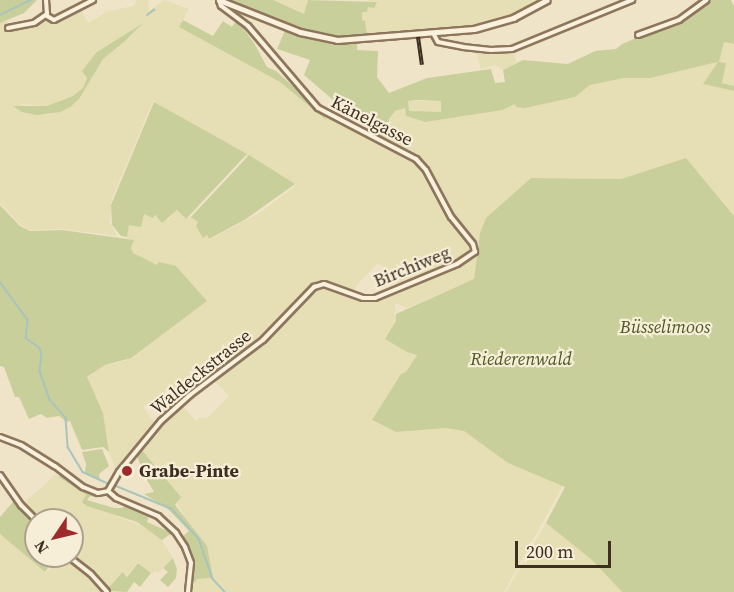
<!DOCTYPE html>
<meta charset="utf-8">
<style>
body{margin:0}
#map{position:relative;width:734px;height:592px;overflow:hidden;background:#f0e4c8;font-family:"Source Serif 4",serif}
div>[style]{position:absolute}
.farmland>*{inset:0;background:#e6deb5}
.green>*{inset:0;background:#c9cf9b}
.stream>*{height:1.5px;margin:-0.75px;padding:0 0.75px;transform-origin:0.75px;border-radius:0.75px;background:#a9c4bc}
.roads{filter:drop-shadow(2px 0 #8d765c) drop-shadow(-2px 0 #8d765c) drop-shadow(0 2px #8d765c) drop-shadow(0 -2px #8d765c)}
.street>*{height:4px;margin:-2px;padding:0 2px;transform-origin:2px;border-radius:2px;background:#faf1dc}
.secondary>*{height:5px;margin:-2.5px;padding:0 2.5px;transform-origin:2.5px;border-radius:2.5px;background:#faf1dc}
.rail>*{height:4px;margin-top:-2px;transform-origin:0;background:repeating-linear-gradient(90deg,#f7eed8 0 4.5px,#3d2e20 0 9px);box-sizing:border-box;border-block:2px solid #3d2e20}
.dots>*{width:16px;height:16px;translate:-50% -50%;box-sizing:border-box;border:3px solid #f7eed8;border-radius:50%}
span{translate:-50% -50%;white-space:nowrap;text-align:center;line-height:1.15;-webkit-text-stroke:4.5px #f7eed8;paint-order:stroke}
.street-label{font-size:18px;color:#3d2e20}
.park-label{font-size:18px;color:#4d5a26;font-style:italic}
.poi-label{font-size:18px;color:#3d2e20;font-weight:700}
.left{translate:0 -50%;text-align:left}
.north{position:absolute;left:24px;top:508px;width:60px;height:60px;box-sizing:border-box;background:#f7eed8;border:2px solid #ada18e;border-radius:50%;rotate:235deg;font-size:16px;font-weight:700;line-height:24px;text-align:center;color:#3d2e20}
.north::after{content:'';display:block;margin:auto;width:21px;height:27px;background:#9e2a2b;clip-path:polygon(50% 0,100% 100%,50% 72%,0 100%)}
.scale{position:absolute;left:515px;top:541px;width:96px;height:27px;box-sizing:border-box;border:3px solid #3d2e20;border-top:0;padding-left:8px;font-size:18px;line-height:21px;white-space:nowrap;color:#3d2e20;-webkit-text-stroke:4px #f7eed8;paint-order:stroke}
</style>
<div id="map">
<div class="farmland">
<div style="clip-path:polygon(evenodd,137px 0,148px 0,149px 11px,164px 0,189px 9px,179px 27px,280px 82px,325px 119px,324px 114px,385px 143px,389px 119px,395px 111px,405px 108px,407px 116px,425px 122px,515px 104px,575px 97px,590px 85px,624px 78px,650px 78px,719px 62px,724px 41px,734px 44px,734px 86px,721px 83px,726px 63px,719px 62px,703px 84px,734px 91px,734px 216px,686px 158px,621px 179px,531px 178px,480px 233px,474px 279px,407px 308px,395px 303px,396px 321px,407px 352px,417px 355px,406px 372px,401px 374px,372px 421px,396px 432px,446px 428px,464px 431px,508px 463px,563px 486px,504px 592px,189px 592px,197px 579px,213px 578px,181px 510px,140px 448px,121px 470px,118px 468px,116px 469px,109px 452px,103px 413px,87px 378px,105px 365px,124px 361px,207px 301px,176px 266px,167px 265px,152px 270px,155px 263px,145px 261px,133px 253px,131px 248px,134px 240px,127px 239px,128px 225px,141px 222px,144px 214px,168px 220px,176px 210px,186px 219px,190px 216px,199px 222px,202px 237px,207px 235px,209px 240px,261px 212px,296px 185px,153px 101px,111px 201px,110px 222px,117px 236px,62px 229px,30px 230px,21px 225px,0 203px,0 23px,7px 20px,8px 29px,34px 25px,46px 17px,52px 21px,80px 7px,88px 23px,108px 11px,134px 6px,137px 0,141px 24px,124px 42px,103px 59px,70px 107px,49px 115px,19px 104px,47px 106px,73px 96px,83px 88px,97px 52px,141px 24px,137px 0,377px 264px,386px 267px,399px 286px,373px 297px,354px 293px,356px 286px,377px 264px,137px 0,211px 377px,229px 396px,207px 418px,201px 417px,196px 421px,180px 403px,157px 426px,143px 406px,153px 402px,163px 418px,189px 394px,211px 377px)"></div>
<div style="clip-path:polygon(273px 0,308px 0,304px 14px)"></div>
<div style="clip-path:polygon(366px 0,544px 0,507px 18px,479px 26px,367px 36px,362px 21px,362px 11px,376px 2px)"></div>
<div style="clip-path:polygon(476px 50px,512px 50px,517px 62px,503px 70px,496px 65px,481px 69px)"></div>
<div style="clip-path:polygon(408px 101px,441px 101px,441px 113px,408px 111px)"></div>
<div style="clip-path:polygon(56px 474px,87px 495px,82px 502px,151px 530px,162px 540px,173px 558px,158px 573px,155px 571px,153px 574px,138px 562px,127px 576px,121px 572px,108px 589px,92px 572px,72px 556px,72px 520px,40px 520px,23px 504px)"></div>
<div style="clip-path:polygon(546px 523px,592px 560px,622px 592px,506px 592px)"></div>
<div style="clip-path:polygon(0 534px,46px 573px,60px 556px,66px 556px,106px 592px,0 592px)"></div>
</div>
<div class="green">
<div style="clip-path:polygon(0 0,37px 0,24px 13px,0 23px)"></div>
<div style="clip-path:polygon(223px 0,273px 0,304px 14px,308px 0,377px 2px,374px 8px,368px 7px,367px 12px,362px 12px,362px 20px,365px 21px,367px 36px,337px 39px,300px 30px)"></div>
<div style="clip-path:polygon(evenodd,709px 0,731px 0,734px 6px,734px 44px,724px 42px,719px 62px,726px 63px,722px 83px,734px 86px,734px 91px,703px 84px,718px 62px,650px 78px,624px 78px,590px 85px,575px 97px,525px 108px,516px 107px,515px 104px,502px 110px,425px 122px,406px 116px,405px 108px,395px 111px,389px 119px,385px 143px,374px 138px,379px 125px,351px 114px,356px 103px,344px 97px,339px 105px,304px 75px,310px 60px,277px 49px,286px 28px,320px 39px,357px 40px,357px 50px,378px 51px,377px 77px,389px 93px,427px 78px,491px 69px,495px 83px,505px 82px,503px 70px,523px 60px,568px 64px,595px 51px,616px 49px,622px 44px,688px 16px,709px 0,418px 100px,441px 101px,441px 112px,409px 111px,408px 101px,418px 100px)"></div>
<div style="clip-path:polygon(183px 20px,213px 36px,223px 21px,232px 27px,237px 20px,254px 43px,267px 67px,276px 71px,324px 114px,326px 120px,280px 82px,179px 27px)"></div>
<div style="clip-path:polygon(143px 23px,124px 42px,103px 59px,79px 99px,70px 107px,60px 112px,37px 115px,22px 112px,13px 106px,47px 106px,73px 96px,83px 88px,87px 78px,82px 71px,97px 52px)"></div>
<div style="clip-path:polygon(154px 102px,247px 154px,186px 219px,177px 210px,162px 223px,155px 215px,153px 218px,144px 214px,141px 227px,129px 225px,127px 237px,121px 236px,112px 225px,111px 205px)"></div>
<div style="clip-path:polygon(249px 155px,295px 184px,246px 219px,209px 239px,207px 235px,203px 238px,196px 226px,198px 222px,191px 217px)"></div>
<div style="clip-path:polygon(686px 158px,734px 216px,734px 592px,622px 592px,592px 560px,546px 523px,565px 487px,508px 463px,464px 431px,446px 428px,396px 432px,372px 420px,401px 374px,406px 372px,417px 355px,407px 352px,385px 339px,396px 321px,396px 314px,474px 279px,480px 233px,486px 218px,531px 178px,621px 179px)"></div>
<div style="clip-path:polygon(0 205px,20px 226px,30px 231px,62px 230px,134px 240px,131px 248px,133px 253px,157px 265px,159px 262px,176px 266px,207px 301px,131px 358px,105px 365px,87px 377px,103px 413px,109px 452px,103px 447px,82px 450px,70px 421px,67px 422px,59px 416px,47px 418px,41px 414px,29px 419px,19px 397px,15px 397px,4px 367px,0 366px)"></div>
<div style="clip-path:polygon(140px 448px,181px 497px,175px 505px,207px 546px,213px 578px,197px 579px,190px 588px,192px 563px,181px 538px,189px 531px,168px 509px,144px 494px,154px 492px,144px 475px,136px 453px)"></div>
<div style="clip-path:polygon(102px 449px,109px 466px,99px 474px,100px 481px,85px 472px,86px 464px,82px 452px)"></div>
<div style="clip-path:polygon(62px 469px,98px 494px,98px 498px,90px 496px,87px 500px,114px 508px,122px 508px,127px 505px,149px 515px,147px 522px,172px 533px,162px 540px,137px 522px,87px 506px,82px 502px,86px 495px,59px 477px)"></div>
<div style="clip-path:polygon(13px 502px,36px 525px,36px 556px,57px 556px,45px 572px,0 534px,0 517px)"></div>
<div style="clip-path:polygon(173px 558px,177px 569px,176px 578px,168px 587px,160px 580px,168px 572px,163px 568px)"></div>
<div style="clip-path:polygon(138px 563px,151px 573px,140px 587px,134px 582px,127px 592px,110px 591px,108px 589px,122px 572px,127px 577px)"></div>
</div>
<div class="stream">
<div style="left:0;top:15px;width:34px;rotate:-26deg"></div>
<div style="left:147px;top:15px;width:9px;rotate:-36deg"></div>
<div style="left:0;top:282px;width:47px;rotate:53.6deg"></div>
<div style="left:28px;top:320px;width:18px;rotate:96deg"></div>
<div style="left:26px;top:338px;width:17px;rotate:36deg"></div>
<div style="left:40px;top:348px;width:8px;rotate:76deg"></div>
<div style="left:42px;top:356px;width:15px;rotate:98deg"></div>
<div style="left:40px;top:371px;width:31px;rotate:71deg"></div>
<div style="left:50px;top:400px;width:24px;rotate:48deg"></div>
<div style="left:66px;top:418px;width:29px;rotate:86deg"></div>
<div style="left:68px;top:447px;width:29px;rotate:59deg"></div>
<div style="left:83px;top:472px;width:29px;rotate:25deg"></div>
<div style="left:114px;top:485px;width:63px;rotate:22.5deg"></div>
<div style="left:172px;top:509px;width:40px;rotate:48deg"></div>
<div style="left:199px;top:539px;width:42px;rotate:70.7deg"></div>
<div style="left:213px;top:579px;width:18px;rotate:47deg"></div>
</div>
<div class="roads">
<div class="street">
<div style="left:46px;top:0;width:16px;rotate:86deg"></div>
<div style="left:47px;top:16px;width:8px;rotate:30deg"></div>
<div style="left:54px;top:20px;width:44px;rotate:-27.1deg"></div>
<div style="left:8px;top:28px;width:26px;rotate:-11deg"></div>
<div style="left:34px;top:23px;width:16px;rotate:-35deg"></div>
<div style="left:433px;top:33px;width:10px;rotate:61deg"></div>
<div style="left:438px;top:42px;width:25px;rotate:11deg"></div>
<div style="left:463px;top:47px;width:28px;rotate:6deg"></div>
<div style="left:491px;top:50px;width:21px;rotate:-3deg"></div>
<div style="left:512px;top:49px;width:130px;rotate:-22.2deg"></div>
<div style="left:638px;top:35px;width:44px;rotate:-20.1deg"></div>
<div style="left:679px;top:20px;width:34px;rotate:-36deg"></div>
<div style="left:0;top:437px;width:22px;rotate:21deg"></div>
<div style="left:21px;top:445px;width:40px;rotate:32deg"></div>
<div style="left:55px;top:466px;width:35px;rotate:37deg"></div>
<div style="left:83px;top:487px;width:16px;rotate:22deg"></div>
<div style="left:98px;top:493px;width:10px;rotate:-11deg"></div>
<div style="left:0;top:475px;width:37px;rotate:55deg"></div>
<div style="left:21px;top:505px;width:21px;rotate:45deg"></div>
<div style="left:108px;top:491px;width:22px;rotate:-60deg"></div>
<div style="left:119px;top:472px;width:66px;rotate:-50.5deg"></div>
<div style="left:161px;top:421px;width:39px;rotate:-42deg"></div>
<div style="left:190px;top:395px;width:91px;rotate:-37deg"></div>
<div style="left:263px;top:340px;width:74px;rotate:-46.1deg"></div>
<div style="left:314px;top:287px;width:10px;rotate:-17deg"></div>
<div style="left:324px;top:284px;width:41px;rotate:19.7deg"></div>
<div style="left:363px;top:298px;width:12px"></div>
<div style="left:375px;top:298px;width:89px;rotate:-22.5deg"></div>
<div style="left:457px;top:264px;width:22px;rotate:-34deg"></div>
<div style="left:475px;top:252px;width:8px;rotate:-104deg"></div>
<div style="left:473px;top:244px;width:35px;rotate:-129deg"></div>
<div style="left:451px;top:217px;width:53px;rotate:-118deg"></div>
<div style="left:426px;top:170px;width:15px;rotate:-132deg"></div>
<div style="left:416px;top:159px;width:110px;rotate:-152.5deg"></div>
<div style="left:318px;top:108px;width:108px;rotate:-130.5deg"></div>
<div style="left:248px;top:26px;width:34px;rotate:-143deg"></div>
<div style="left:221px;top:6px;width:6px;rotate:-108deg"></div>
<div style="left:108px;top:491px;width:11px;rotate:41deg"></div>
<div style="left:116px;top:498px;width:46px;rotate:23.2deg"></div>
<div style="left:158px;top:516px;width:25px;rotate:43deg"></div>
<div style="left:176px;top:533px;width:17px;rotate:57deg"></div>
<div style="left:185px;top:547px;width:17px;rotate:69deg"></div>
<div style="left:191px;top:563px;width:29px;rotate:96deg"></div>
<div style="left:68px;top:556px;width:29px;rotate:38deg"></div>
<div style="left:91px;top:574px;width:24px;rotate:48deg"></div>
</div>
<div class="secondary">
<div style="left:219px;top:0;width:87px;rotate:21.6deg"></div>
<div style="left:300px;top:32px;width:38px;rotate:12deg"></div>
<div style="left:337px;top:40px;width:137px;rotate:-4.6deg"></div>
<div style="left:474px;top:29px;width:41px;rotate:-15.8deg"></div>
<div style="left:513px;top:18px;width:38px;rotate:-28deg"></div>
</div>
</div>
<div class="rail">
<div style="left:418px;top:37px;width:28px;rotate:82deg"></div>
</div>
<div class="dots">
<div style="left:127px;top:471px;background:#9e2a2b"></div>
</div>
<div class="street-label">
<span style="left:372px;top:121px;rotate:27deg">Känelgasse</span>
<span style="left:412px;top:267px;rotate:-22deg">Birchiweg</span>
<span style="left:201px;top:372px;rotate:-39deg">Waldeckstrasse</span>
</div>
<div class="park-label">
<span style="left:665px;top:327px">Büsselimoos</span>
<span style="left:521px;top:359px">Riederenwald</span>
</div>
<div class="poi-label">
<span class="left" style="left:139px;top:471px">Grabe-Pinte</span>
</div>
<div class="north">N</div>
<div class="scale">200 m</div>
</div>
